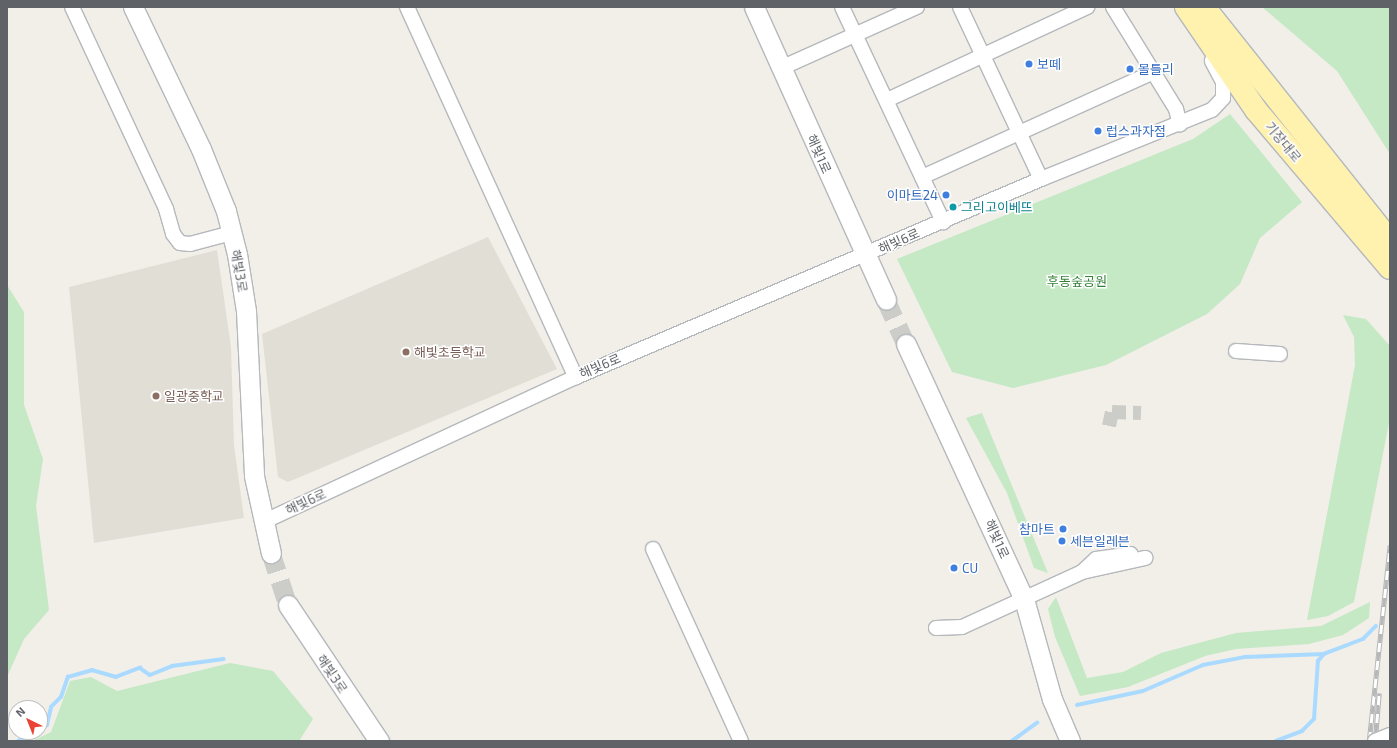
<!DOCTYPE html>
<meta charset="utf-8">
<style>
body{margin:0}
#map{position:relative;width:1397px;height:748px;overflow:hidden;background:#f1efe8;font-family:"Exo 2","Noto Sans KR",sans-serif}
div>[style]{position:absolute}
.education>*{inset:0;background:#e1ded6}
.green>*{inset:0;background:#c5e8c5}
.stream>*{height:3.5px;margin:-1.75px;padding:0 1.75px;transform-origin:1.75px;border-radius:1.75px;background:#aadaff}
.street-tunnel>*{height:14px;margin-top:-7px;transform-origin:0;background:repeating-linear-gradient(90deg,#ccccc8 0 14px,transparent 0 21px)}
.secondary-tunnel>*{height:19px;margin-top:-9.5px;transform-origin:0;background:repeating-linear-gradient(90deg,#ccccc8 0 19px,transparent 0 29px)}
.roads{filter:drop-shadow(1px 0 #b5b8bc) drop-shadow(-1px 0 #b5b8bc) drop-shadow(0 1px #b5b8bc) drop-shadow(0 -1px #b5b8bc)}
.street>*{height:14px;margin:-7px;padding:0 7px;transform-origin:7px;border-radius:7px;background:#fff}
.secondary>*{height:19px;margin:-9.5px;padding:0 9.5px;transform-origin:9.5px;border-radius:9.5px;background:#fff}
.primary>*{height:22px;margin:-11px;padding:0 11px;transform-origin:11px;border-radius:11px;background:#fff2af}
.rail>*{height:4.5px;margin-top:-2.25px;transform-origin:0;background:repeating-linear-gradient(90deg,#fff 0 9px,#b6b7b8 0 18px);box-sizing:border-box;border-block:1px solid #b6b7b8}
.bridges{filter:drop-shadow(1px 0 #b5b8bc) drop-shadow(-1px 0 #b5b8bc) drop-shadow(0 1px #b5b8bc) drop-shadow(0 -1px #b5b8bc)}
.street-bridge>*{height:14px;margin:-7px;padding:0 7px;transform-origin:7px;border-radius:7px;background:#fff}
.dots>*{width:11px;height:11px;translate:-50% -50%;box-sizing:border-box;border:2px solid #fff;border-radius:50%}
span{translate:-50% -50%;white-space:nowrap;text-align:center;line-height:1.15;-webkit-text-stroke:3px #fff;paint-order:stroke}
.shop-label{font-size:13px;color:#366cbe}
.left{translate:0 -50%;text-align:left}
.right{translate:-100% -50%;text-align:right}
.street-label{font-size:13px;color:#5f6368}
.culture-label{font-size:13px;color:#0d838f}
.park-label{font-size:13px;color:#348238}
.education-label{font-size:13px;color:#785e54}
.frame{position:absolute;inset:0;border:8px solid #5f6368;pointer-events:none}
.north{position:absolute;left:8px;top:700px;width:40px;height:40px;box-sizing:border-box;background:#fff;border:1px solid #bfc1c3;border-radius:50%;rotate:317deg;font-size:11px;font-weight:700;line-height:16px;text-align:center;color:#5f6368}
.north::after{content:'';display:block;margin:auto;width:14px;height:18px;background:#ea4335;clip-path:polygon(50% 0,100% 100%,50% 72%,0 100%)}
</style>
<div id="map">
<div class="education">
<div style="clip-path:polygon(488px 237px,557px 369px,288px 482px,278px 477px,262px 334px)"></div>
<div style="clip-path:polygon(217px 250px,231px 347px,234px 445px,244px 518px,94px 543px,69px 287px)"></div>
</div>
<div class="green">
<div style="clip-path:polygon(1262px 7px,1390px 7px,1390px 154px,1337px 71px)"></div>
<div style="clip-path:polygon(1230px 114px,1302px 202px,1260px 238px,1240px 284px,1207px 314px,1106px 365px,1013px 388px,952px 372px,897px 259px,1193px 139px)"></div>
<div style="clip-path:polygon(7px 285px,24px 312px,24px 405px,43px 459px,36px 506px,49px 610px,24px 639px,7px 677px)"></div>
<div style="clip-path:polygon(1343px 315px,1366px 319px,1390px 346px,1390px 418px,1354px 602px,1328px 616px,1307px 620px,1355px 365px,1354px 337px)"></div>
<div style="clip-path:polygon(982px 413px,1048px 573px,1034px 568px,1007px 493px,966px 418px)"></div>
<div style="clip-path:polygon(1056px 597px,1087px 678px,1123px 672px,1161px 653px,1236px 633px,1321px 626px,1370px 602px,1369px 618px,1343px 635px,1309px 644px,1236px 649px,1205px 656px,1128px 687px,1080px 696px,1055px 637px,1048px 609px)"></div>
<div style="clip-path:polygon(230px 663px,273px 671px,313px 719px,299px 741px,32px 741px,51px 732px,70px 681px,91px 677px,117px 691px)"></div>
</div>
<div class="stream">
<div style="left:1077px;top:705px;width:67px;rotate:-12deg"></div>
<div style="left:1143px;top:691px;width:65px;rotate:-23.4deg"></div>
<div style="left:1203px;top:665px;width:43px;rotate:-10.8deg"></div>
<div style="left:1245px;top:657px;width:79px;rotate:-2.2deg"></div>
<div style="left:1324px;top:654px;width:42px;rotate:-21deg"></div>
<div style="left:1363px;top:639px;width:18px;rotate:-45deg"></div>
<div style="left:40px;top:729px;width:8px;rotate:-30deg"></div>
<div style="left:47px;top:725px;width:18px;rotate:-77deg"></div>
<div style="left:51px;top:707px;width:14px;rotate:-45deg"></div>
<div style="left:61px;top:697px;width:21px;rotate:-71deg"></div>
<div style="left:68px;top:677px;width:25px;rotate:-16deg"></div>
<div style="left:92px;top:670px;width:25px;rotate:16deg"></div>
<div style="left:116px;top:677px;width:26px;rotate:-21deg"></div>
<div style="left:140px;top:668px;width:12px;rotate:35deg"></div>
<div style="left:150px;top:675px;width:24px;rotate:-22deg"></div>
<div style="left:172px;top:666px;width:52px;rotate:-7.7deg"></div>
<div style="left:18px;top:741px;width:20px;rotate:-27deg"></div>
<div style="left:1012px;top:741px;width:31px;rotate:-36deg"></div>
<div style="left:1276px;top:741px;width:28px;rotate:-21deg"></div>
<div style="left:1302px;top:731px;width:17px;rotate:-45deg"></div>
<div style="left:1314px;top:719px;width:58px;rotate:-86.1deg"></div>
<div style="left:1318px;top:661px;width:9px;rotate:-49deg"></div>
</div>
<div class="street-tunnel">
<div style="left:1109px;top:426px;width:14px;rotate:-78deg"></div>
<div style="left:1112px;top:412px;width:29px;rotate:2deg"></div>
</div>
<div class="secondary-tunnel">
<div style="left:886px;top:300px;width:48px;rotate:65.6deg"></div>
<div style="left:271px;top:553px;width:55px;rotate:71.9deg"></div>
</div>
<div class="roads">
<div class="street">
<div style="left:72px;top:7px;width:223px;rotate:65deg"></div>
<div style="left:166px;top:209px;width:26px;rotate:74deg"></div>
<div style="left:173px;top:234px;width:11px;rotate:52deg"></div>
<div style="left:180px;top:243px;width:10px;rotate:6deg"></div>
<div style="left:190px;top:244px;width:43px;rotate:-14.7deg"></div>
<div style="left:407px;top:7px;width:407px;rotate:65.5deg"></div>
<div style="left:842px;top:7px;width:238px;rotate:64.8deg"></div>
<div style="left:960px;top:7px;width:190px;rotate:64.8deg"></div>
<div style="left:1113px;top:7px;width:120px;rotate:58.3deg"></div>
<div style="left:1176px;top:109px;width:16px;rotate:76deg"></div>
<div style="left:781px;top:68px;width:149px;rotate:-24.2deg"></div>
<div style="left:887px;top:100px;width:221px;rotate:-24.9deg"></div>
<div style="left:922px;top:177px;width:254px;rotate:-24.4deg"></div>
<div style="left:1236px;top:351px;width:44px;rotate:3.9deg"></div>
<div style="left:263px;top:522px;width:345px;rotate:-24.9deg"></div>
<div style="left:576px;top:377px;width:505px;rotate:-23.06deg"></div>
<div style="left:1041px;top:179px;width:184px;rotate:-22deg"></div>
<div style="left:1212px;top:110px;width:16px;rotate:-47deg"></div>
<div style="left:1223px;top:98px;width:16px;rotate:-90deg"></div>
<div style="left:1223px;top:82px;width:24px;rotate:-118deg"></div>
<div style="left:653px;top:549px;width:211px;rotate:65.4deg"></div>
<div style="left:1082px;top:572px;width:19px;rotate:-43deg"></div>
<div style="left:1096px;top:559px;width:35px;rotate:-8deg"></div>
<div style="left:936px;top:628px;width:26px;rotate:-2deg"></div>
<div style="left:962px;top:627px;width:132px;rotate:-24.6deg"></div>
<div style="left:1082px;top:572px;width:65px;rotate:-12.5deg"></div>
</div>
<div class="secondary">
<div style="left:133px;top:7px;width:157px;rotate:64.4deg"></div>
<div style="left:201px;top:149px;width:67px;rotate:68deg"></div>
<div style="left:226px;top:211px;width:44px;rotate:75.7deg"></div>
<div style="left:237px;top:254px;width:58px;rotate:81deg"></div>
<div style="left:246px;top:311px;width:165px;rotate:87.2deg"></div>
<div style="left:254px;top:476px;width:79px;rotate:77.6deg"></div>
<div style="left:754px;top:7px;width:321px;rotate:65.7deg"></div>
<div style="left:906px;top:344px;width:281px;rotate:65.2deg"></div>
<div style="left:1024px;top:599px;width:104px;rotate:74.4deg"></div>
<div style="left:1052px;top:699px;width:46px;rotate:66.8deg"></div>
<div style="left:288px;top:605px;width:164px;rotate:56.2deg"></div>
</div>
<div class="primary">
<div style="left:1186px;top:7px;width:125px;rotate:55.8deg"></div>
<div style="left:1256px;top:110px;width:207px;rotate:49.7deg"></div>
<div style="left:1204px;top:7px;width:299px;rotate:51.5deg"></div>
</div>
</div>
<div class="rail">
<div style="left:1369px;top:741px;width:197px;rotate:-83.9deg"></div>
<div style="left:1375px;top:741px;width:48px;rotate:-85.2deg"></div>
</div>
<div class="bridges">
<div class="street-bridge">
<div style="left:1375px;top:741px;width:16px;rotate:-22deg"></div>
</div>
</div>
<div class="dots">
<div style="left:1029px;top:64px;background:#3f7fe0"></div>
<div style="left:1130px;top:69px;background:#3f7fe0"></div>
<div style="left:1098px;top:131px;background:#3f7fe0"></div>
<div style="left:946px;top:195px;background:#3f7fe0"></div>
<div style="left:953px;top:207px;background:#0f9aa8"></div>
<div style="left:406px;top:352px;background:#8d6e63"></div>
<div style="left:156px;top:396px;background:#8d6e63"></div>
<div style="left:1063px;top:529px;background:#3f7fe0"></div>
<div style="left:1062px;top:541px;background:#3f7fe0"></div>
<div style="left:954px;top:568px;background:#3f7fe0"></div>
</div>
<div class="shop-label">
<span class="left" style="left:1037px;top:64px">보떼</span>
<span class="left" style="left:1138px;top:69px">몰틀리</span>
<span class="left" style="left:1106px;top:131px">럽스과자점</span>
<span class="right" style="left:938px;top:195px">이마트24</span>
<span class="right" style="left:1055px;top:529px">참마트</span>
<span class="left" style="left:1070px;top:541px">세븐일레븐</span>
<span class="left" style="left:962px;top:568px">CU</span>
</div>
<div class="street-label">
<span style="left:1283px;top:142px;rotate:50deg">기장대로</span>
<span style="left:819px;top:154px;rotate:66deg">해빛1로</span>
<span style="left:899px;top:241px;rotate:-24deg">해빛6로</span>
<span style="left:239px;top:271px;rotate:80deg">해빛3로</span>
<span style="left:600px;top:366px;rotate:-23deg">해빛6로</span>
<span style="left:306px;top:502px;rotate:-25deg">해빛6로</span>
<span style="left:997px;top:539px;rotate:66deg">해빛1로</span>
<span style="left:332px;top:674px;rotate:56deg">해빛3로</span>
</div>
<div class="culture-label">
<span class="left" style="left:961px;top:207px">그리고이베뜨</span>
</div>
<div class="park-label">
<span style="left:1077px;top:281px">후동숲공원</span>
</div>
<div class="education-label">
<span class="left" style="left:414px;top:352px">해빛초등학교</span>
<span class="left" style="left:164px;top:396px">일광중학교</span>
</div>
<div class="frame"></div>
<div class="north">N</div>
</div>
